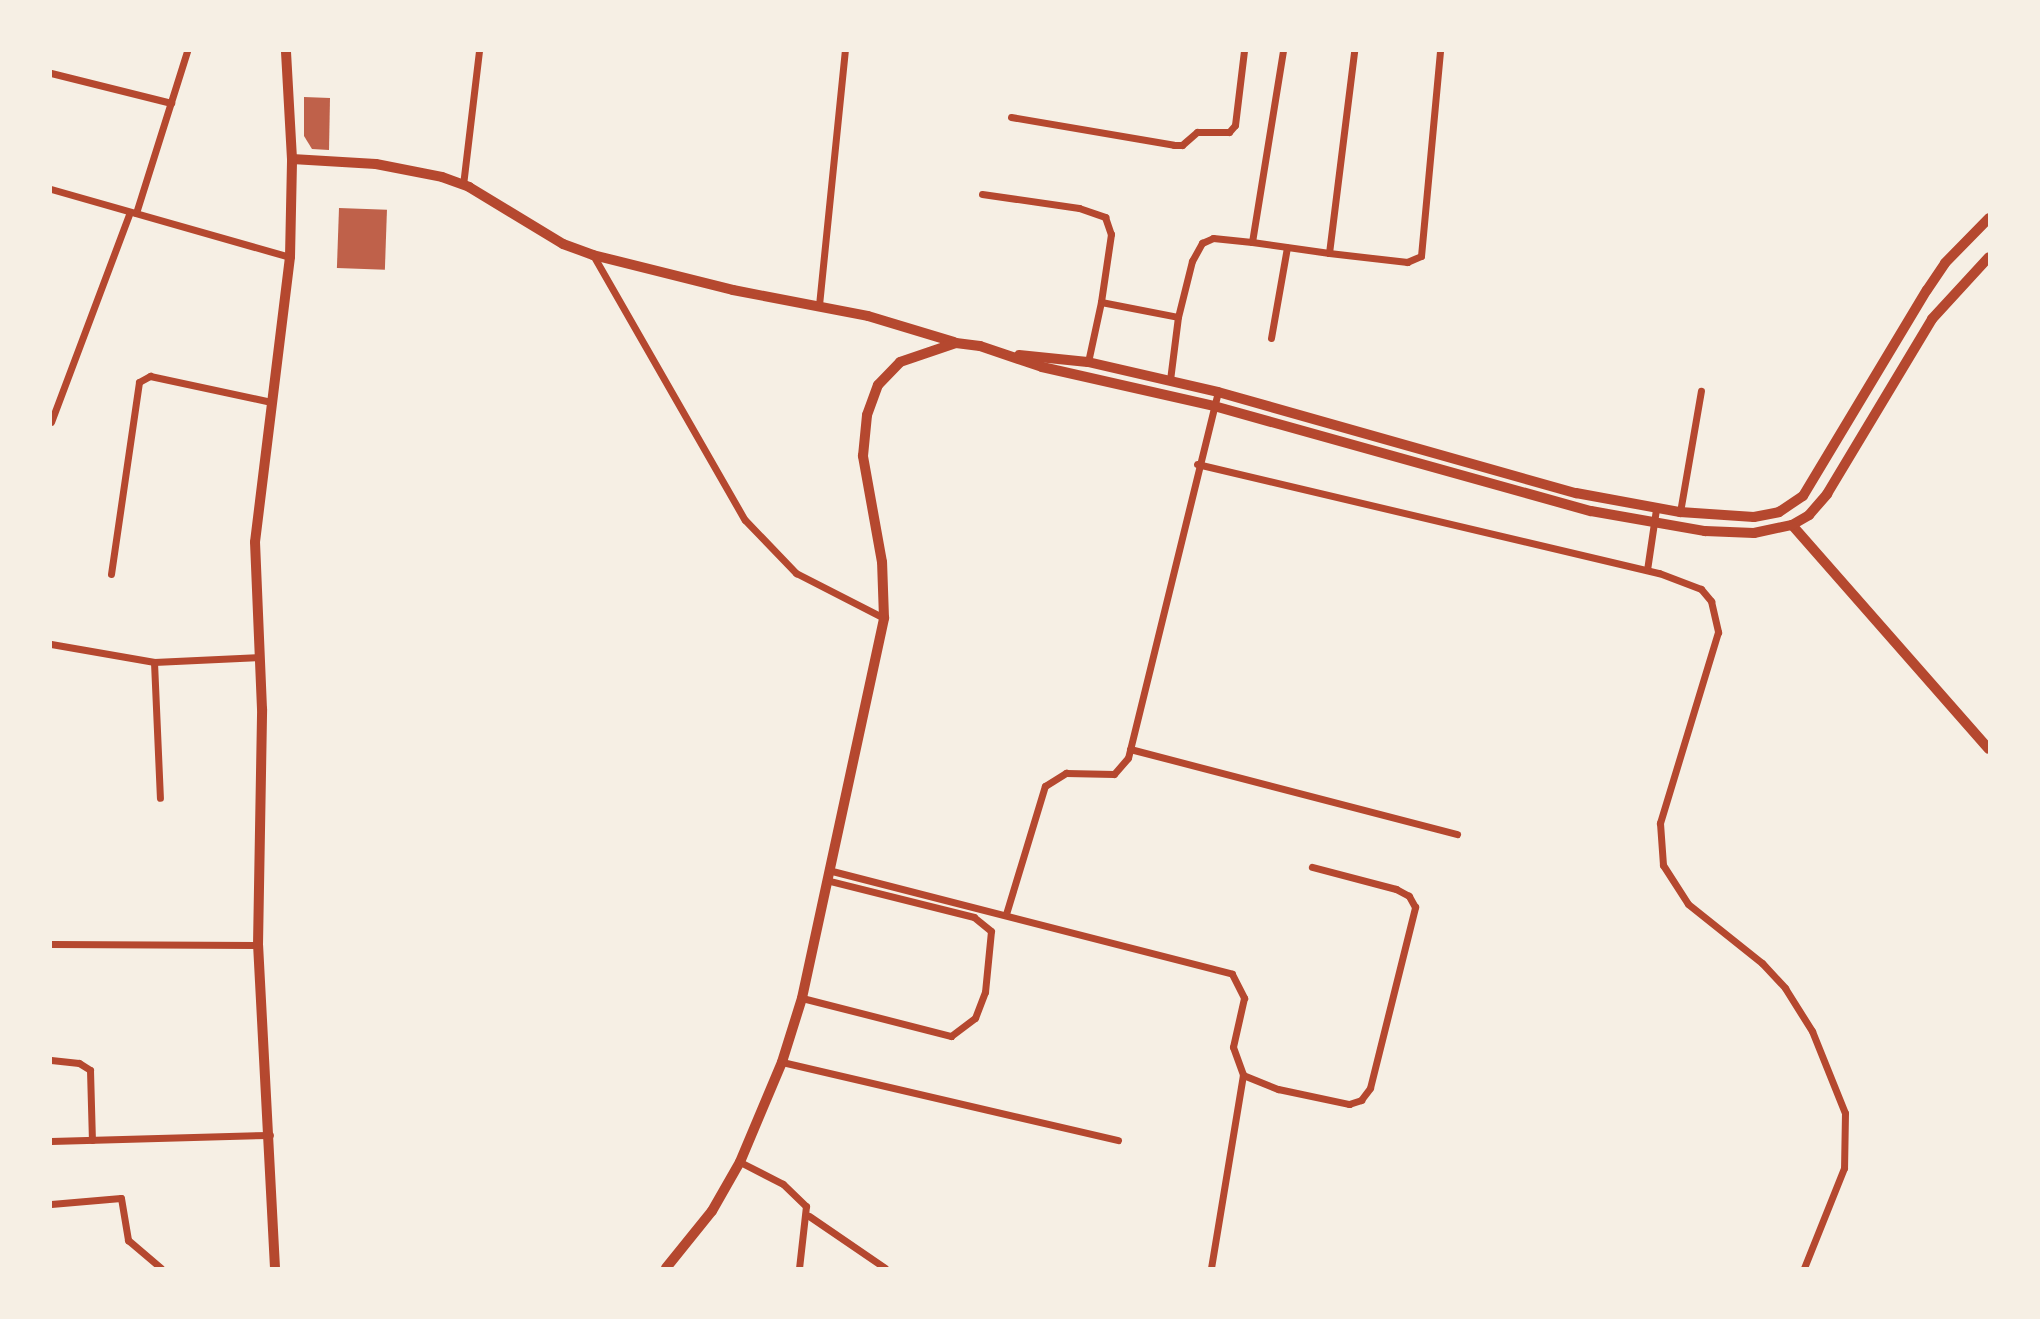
<!DOCTYPE html>
<style>
body{margin:0}
#map{position:relative;width:2040px;height:1319px;overflow:hidden;background:#f6efe4;font-family:"Varela Round",sans-serif}
div>[style]{position:absolute}
.building>*{inset:0;background:#bf614a;transform-origin:0 0}
.minor>*{height:7px;margin:-3.5px;padding:0 3.5px;transform-origin:3.5px;border-radius:3.5px;background:#b5482f}
.tertiary>*{height:10px;margin:-5px;padding:0 5px;transform-origin:5px;border-radius:5px;background:#b5482f}
span{translate:-50% -50%;white-space:nowrap;text-align:center;line-height:1.15;-webkit-text-stroke:5px #f6efe4;paint-order:stroke}
.frame{position:absolute;inset:0;border:52px solid #f6efe4;pointer-events:none}
</style>
<div id="map">
<div class="building">
<div style="clip-path:polygon(304px 97px,330px 98px,329px 150px,312px 149px,304px 136px)"></div>
<div style="left:339px;top:208px;width:48px;height:60px;rotate:2deg"></div>
</div>
<div class="minor">
<div style="left:51px;top:73px;width:124px;rotate:14deg"></div>
<div style="left:1011px;top:117px;width:165px;rotate:9.7deg"></div>
<div style="left:1174px;top:145px;width:8px"></div>
<div style="left:1182px;top:145px;width:20px;rotate:-41deg"></div>
<div style="left:1197px;top:132px;width:32px"></div>
<div style="left:1229px;top:132px;width:9px;rotate:-49deg"></div>
<div style="left:1235px;top:125px;width:75px;rotate:-83.1deg"></div>
<div style="left:463px;top:185px;width:135px;rotate:-83.2deg"></div>
<div style="left:51px;top:189px;width:248px;rotate:15.9deg"></div>
<div style="left:982px;top:194px;width:98px;rotate:8.2deg"></div>
<div style="left:1079px;top:208px;width:28px;rotate:19deg"></div>
<div style="left:1105px;top:217px;width:18px;rotate:71deg"></div>
<div style="left:1111px;top:234px;width:69px;rotate:98.4deg"></div>
<div style="left:136px;top:213px;width:170px;rotate:-72.5deg"></div>
<div style="left:1252px;top:242px;width:78px;rotate:8.1deg"></div>
<div style="left:1329px;top:253px;width:204px;rotate:-82.9deg"></div>
<div style="left:1329px;top:253px;width:79px;rotate:6.6deg"></div>
<div style="left:1407px;top:262px;width:15px;rotate:-23deg"></div>
<div style="left:1421px;top:256px;width:206px;rotate:-84.7deg"></div>
<div style="left:593px;top:255px;width:305px;rotate:60.2deg"></div>
<div style="left:745px;top:520px;width:74px;rotate:46.1deg"></div>
<div style="left:796px;top:573px;width:99px;rotate:27.1deg"></div>
<div style="left:819px;top:305px;width:255px;rotate:-84.2deg"></div>
<div style="left:1271px;top:338px;width:92px;rotate:-80deg"></div>
<div style="left:1088px;top:362px;width:61px;rotate:-77.8deg"></div>
<div style="left:1101px;top:302px;width:78px;rotate:11deg"></div>
<div style="left:1178px;top:317px;width:58px;rotate:-76deg"></div>
<div style="left:1192px;top:261px;width:21px;rotate:-61deg"></div>
<div style="left:1202px;top:243px;width:12px;rotate:-24deg"></div>
<div style="left:1213px;top:238px;width:39px;rotate:6deg"></div>
<div style="left:1252px;top:242px;width:193px;rotate:-80.8deg"></div>
<div style="left:1170px;top:380px;width:64px;rotate:-82.8deg"></div>
<div style="left:51px;top:422px;width:224px;rotate:-69.4deg"></div>
<div style="left:1197px;top:464px;width:475px;rotate:13.3deg"></div>
<div style="left:1659px;top:573px;width:45px;rotate:20.9deg"></div>
<div style="left:1701px;top:589px;width:16px;rotate:50deg"></div>
<div style="left:1711px;top:601px;width:32px;rotate:77deg"></div>
<div style="left:1718px;top:632px;width:200px;rotate:106.9deg"></div>
<div style="left:1660px;top:823px;width:42px;rotate:85.9deg"></div>
<div style="left:1663px;top:865px;width:46px;rotate:57.3deg"></div>
<div style="left:1688px;top:904px;width:95px;rotate:38.6deg"></div>
<div style="left:1762px;top:963px;width:34px;rotate:47deg"></div>
<div style="left:1785px;top:988px;width:51px;rotate:57.9deg"></div>
<div style="left:1812px;top:1031px;width:88px;rotate:68.1deg"></div>
<div style="left:1845px;top:1113px;width:55px;rotate:91deg"></div>
<div style="left:1844px;top:1168px;width:108px;rotate:111.8deg"></div>
<div style="left:1680px;top:512px;width:123px;rotate:-80.2deg"></div>
<div style="left:1647px;top:570px;width:62px;rotate:-81.6deg"></div>
<div style="left:111px;top:574px;width:194px;rotate:-81.7deg"></div>
<div style="left:139px;top:382px;width:13px;rotate:-29deg"></div>
<div style="left:150px;top:376px;width:124px;rotate:12.1deg"></div>
<div style="left:51px;top:644px;width:105px;rotate:9.9deg"></div>
<div style="left:154px;top:662px;width:105px;rotate:-2.7deg"></div>
<div style="left:154px;top:662px;width:136px;rotate:87.5deg"></div>
<div style="left:1130px;top:749px;width:338px;rotate:14.6deg"></div>
<div style="left:832px;top:871px;width:413px;rotate:14.4deg"></div>
<div style="left:1232px;top:974px;width:27px;rotate:63deg"></div>
<div style="left:1244px;top:998px;width:50px;rotate:102.7deg"></div>
<div style="left:1233px;top:1047px;width:30px;rotate:70deg"></div>
<div style="left:1243px;top:1075px;width:38px;rotate:22deg"></div>
<div style="left:1278px;top:1089px;width:73px;rotate:11.9deg"></div>
<div style="left:1349px;top:1104px;width:13px;rotate:-18deg"></div>
<div style="left:1361px;top:1100px;width:15px;rotate:-53deg"></div>
<div style="left:1370px;top:1088px;width:187px;rotate:-76deg"></div>
<div style="left:1415px;top:907px;width:13px;rotate:-119deg"></div>
<div style="left:1409px;top:896px;width:15px;rotate:-152deg"></div>
<div style="left:1396px;top:889px;width:87px;rotate:-165.3deg"></div>
<div style="left:1006px;top:914px;width:134px;rotate:-73.1deg"></div>
<div style="left:1045px;top:786px;width:25px;rotate:-32deg"></div>
<div style="left:1066px;top:773px;width:48px;rotate:1.2deg"></div>
<div style="left:1114px;top:774px;width:21px;rotate:-49deg"></div>
<div style="left:1128px;top:758px;width:377px;rotate:-76.2deg"></div>
<div style="left:51px;top:944px;width:207px;rotate:0.3deg"></div>
<div style="left:802px;top:998px;width:154px;rotate:14.3deg"></div>
<div style="left:951px;top:1036px;width:30px;rotate:-37deg"></div>
<div style="left:975px;top:1018px;width:28px;rotate:-69deg"></div>
<div style="left:985px;top:992px;width:61px;rotate:-84.4deg"></div>
<div style="left:991px;top:931px;width:22px;rotate:-141deg"></div>
<div style="left:974px;top:917px;width:148px;rotate:-166deg"></div>
<div style="left:51px;top:1060px;width:28px;rotate:6deg"></div>
<div style="left:79px;top:1063px;width:13px;rotate:32deg"></div>
<div style="left:90px;top:1070px;width:70px;rotate:88.4deg"></div>
<div style="left:782px;top:1062px;width:345px;rotate:13.1deg"></div>
<div style="left:51px;top:1141px;width:219px;rotate:-1.6deg"></div>
<div style="left:740px;top:1162px;width:48px;rotate:27.1deg"></div>
<div style="left:783px;top:1184px;width:32px;rotate:44deg"></div>
<div style="left:806px;top:1206px;width:62px;rotate:96.4deg"></div>
<div style="left:51px;top:1204px;width:70px;rotate:-4.9deg"></div>
<div style="left:121px;top:1198px;width:43px;rotate:80.5deg"></div>
<div style="left:128px;top:1240px;width:43px;rotate:40.3deg"></div>
<div style="left:809px;top:1216px;width:92px;rotate:34.4deg"></div>
<div style="left:1211px;top:1268px;width:196px;rotate:-80.6deg"></div>
</div>
<div class="tertiary">
<div style="left:292px;top:159px;width:84px;rotate:3.4deg"></div>
<div style="left:376px;top:164px;width:67px;rotate:11.1deg"></div>
<div style="left:442px;top:177px;width:29px;rotate:20deg"></div>
<div style="left:469px;top:187px;width:110px;rotate:31.2deg"></div>
<div style="left:563px;top:244px;width:32px;rotate:20deg"></div>
<div style="left:593px;top:255px;width:144px;rotate:14deg"></div>
<div style="left:733px;top:290px;width:137px;rotate:10.9deg"></div>
<div style="left:868px;top:316px;width:90px;rotate:16.8deg"></div>
<div style="left:1019px;top:355px;width:69px;rotate:5.8deg"></div>
<div style="left:1088px;top:362px;width:133px;rotate:13deg"></div>
<div style="left:1218px;top:392px;width:372px;rotate:15.8deg"></div>
<div style="left:1576px;top:493px;width:106px;rotate:10.4deg"></div>
<div style="left:1680px;top:512px;width:74px;rotate:3.9deg"></div>
<div style="left:1754px;top:517px;width:25px;rotate:-11deg"></div>
<div style="left:1779px;top:512px;width:29px;rotate:-34deg"></div>
<div style="left:1803px;top:496px;width:240px;rotate:-59deg"></div>
<div style="left:1927px;top:290px;width:32px;rotate:-56deg"></div>
<div style="left:1945px;top:263px;width:63px;rotate:-45.6deg"></div>
<div style="left:1792px;top:525px;width:298px;rotate:48.7deg"></div>
<div style="left:275px;top:1268px;width:323px;rotate:-93deg"></div>
<div style="left:258px;top:945px;width:236px;rotate:-89deg"></div>
<div style="left:262px;top:709px;width:167px;rotate:-92.4deg"></div>
<div style="left:255px;top:542px;width:287px;rotate:-83deg"></div>
<div style="left:290px;top:257px;width:98px;rotate:-88.8deg"></div>
<div style="left:292px;top:159px;width:108px;rotate:-93.2deg"></div>
<div style="left:666px;top:1268px;width:73px;rotate:-51.1deg"></div>
<div style="left:712px;top:1211px;width:56px;rotate:-60.3deg"></div>
<div style="left:740px;top:1162px;width:108px;rotate:-67.2deg"></div>
<div style="left:782px;top:1062px;width:67px;rotate:-72.6deg"></div>
<div style="left:802px;top:998px;width:389px;rotate:-77.8deg"></div>
<div style="left:884px;top:618px;width:56px;rotate:-92deg"></div>
<div style="left:882px;top:562px;width:108px;rotate:-100.2deg"></div>
<div style="left:863px;top:456px;width:41px;rotate:-84.4deg"></div>
<div style="left:867px;top:415px;width:32px;rotate:-70deg"></div>
<div style="left:878px;top:385px;width:32px;rotate:-46deg"></div>
<div style="left:900px;top:362px;width:59px;rotate:-18.7deg"></div>
<div style="left:956px;top:343px;width:24px;rotate:7deg"></div>
<div style="left:980px;top:346px;width:65px;rotate:18.7deg"></div>
<div style="left:1042px;top:367px;width:176px;rotate:12.8deg"></div>
<div style="left:1214px;top:406px;width:391px;rotate:15.6deg"></div>
<div style="left:1591px;top:511px;width:116px;rotate:10deg"></div>
<div style="left:1705px;top:531px;width:49px;rotate:2.3deg"></div>
<div style="left:1754px;top:533px;width:39px;rotate:-12deg"></div>
<div style="left:1792px;top:525px;width:20px;rotate:-30deg"></div>
<div style="left:1809px;top:515px;width:28px;rotate:-49deg"></div>
<div style="left:1827px;top:494px;width:204px;rotate:-59deg"></div>
<div style="left:1932px;top:319px;width:84px;rotate:-47.4deg"></div>
</div>
<div class="frame"></div>
</div>
